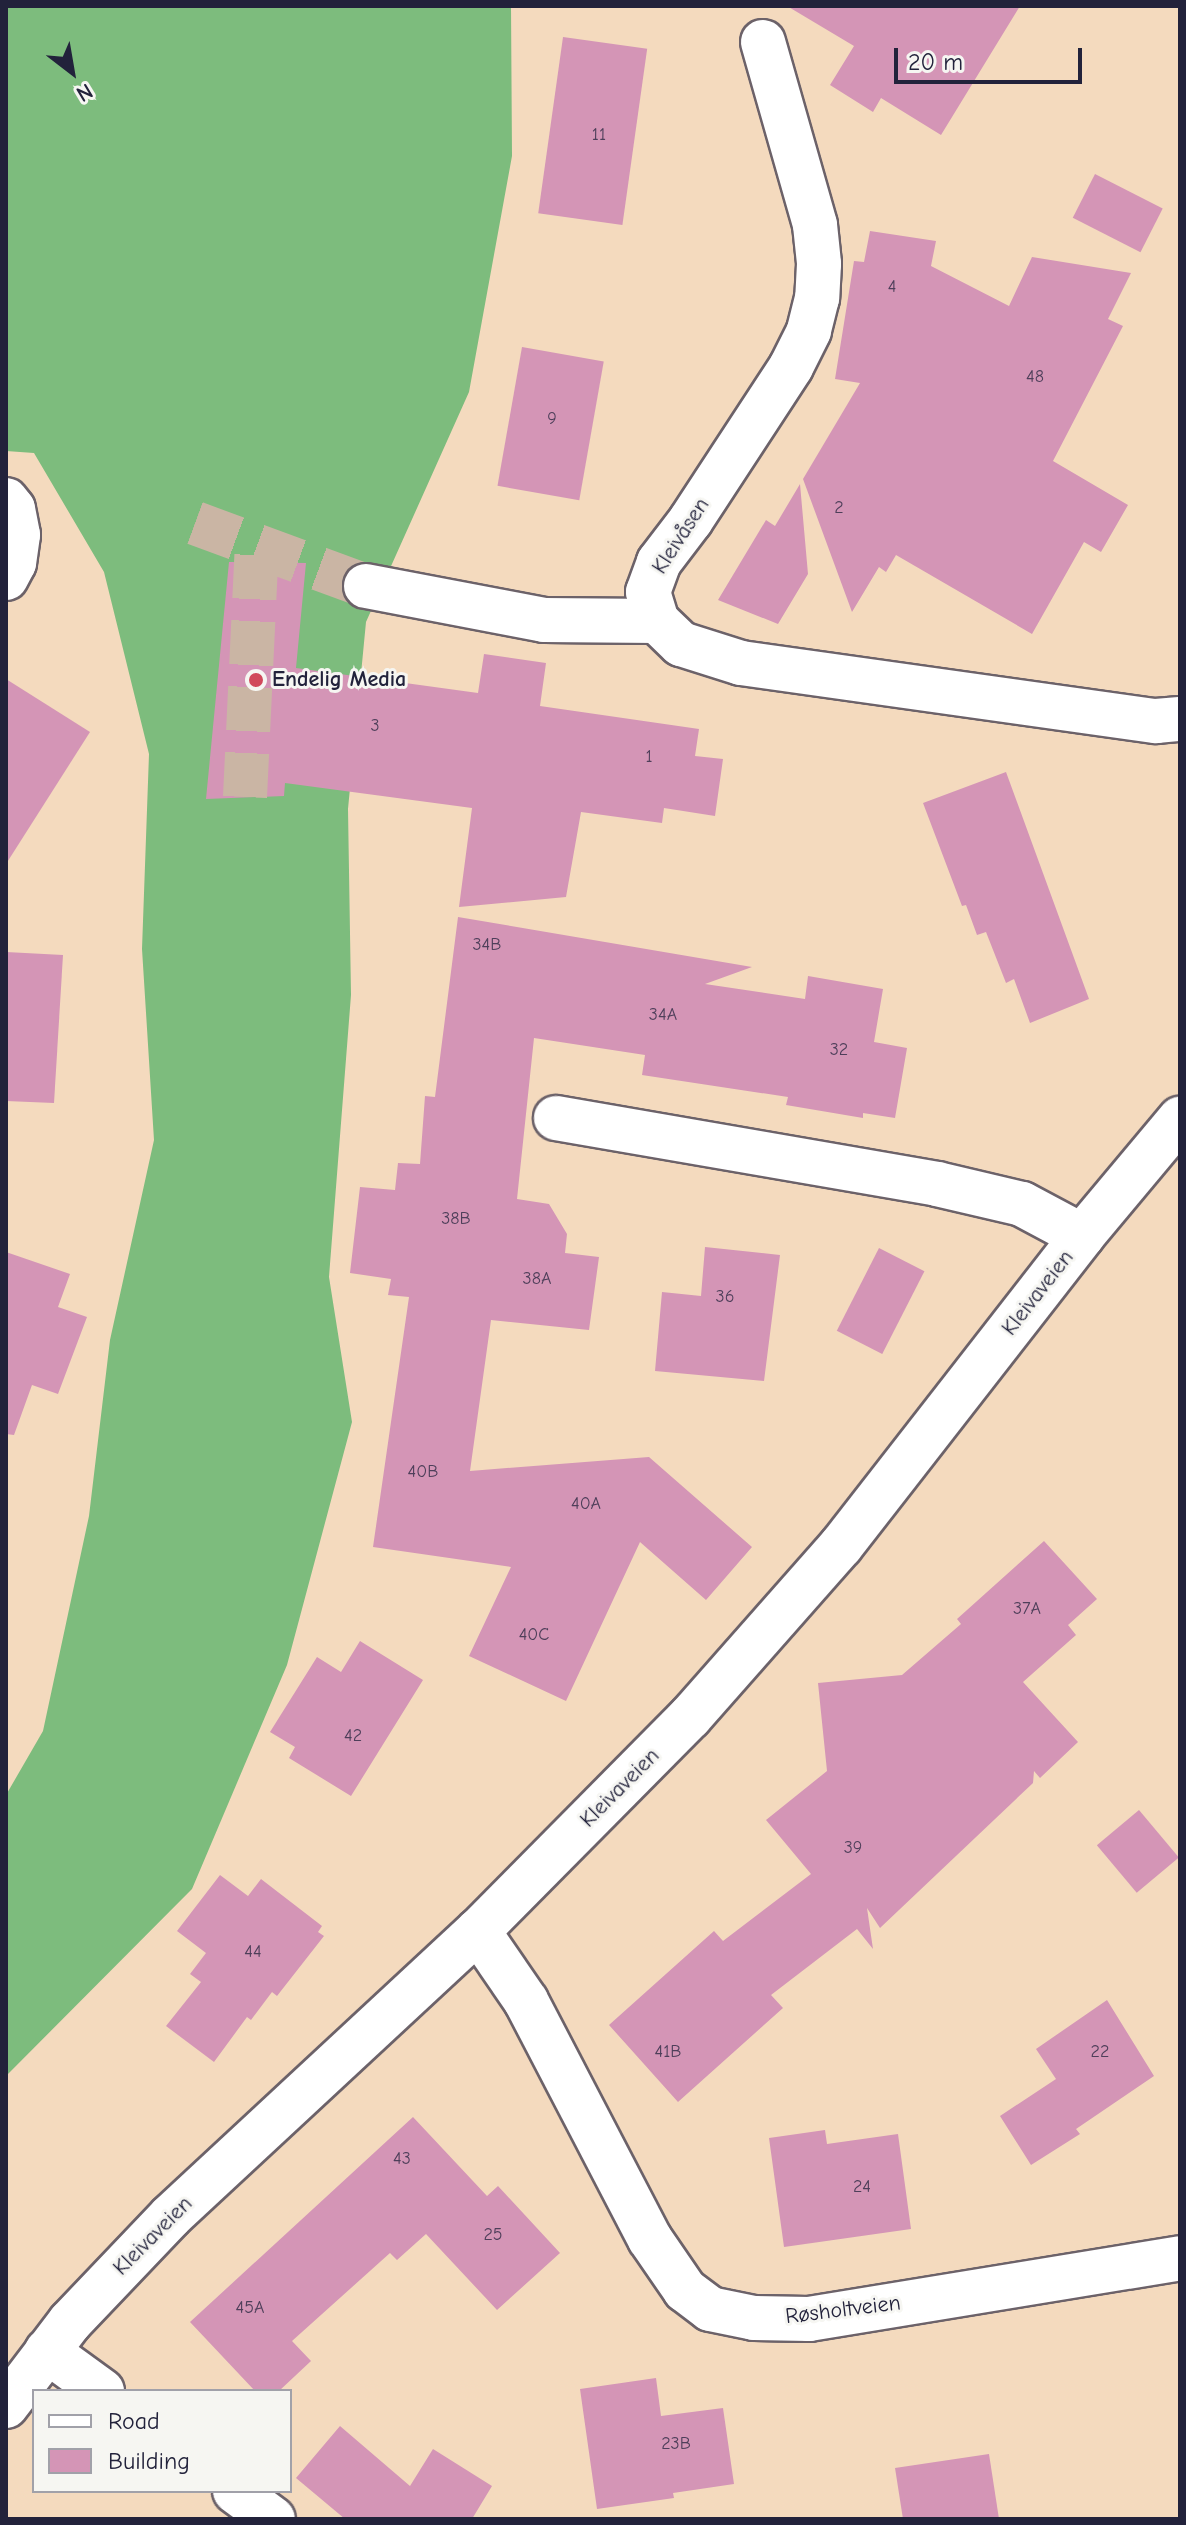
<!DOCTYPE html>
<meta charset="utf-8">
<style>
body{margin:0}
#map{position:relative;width:1186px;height:2525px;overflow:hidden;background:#f4dabe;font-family:"Comic Neue",sans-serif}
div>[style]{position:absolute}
.forest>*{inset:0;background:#7dbc7d}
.building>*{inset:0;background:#d495b6;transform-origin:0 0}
.minor-tunnel>*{height:44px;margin-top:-22px;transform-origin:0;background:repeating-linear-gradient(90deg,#cab5a4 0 44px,transparent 0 66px)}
.roads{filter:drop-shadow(2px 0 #6c6269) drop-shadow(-2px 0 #6c6269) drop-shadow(0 2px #6c6269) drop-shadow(0 -2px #6c6269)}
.minor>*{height:44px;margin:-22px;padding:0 22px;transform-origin:22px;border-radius:22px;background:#fff}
.dots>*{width:22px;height:22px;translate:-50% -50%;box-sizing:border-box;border:4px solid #f6f6f2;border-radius:50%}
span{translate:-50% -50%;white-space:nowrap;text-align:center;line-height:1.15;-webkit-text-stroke:6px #f6f6f2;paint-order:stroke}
.number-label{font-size:18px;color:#4e3f5a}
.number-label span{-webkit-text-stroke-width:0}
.street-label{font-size:22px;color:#22223b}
.poi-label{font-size:22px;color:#22223b;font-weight:700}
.left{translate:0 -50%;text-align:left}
.frame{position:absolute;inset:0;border:8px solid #22223b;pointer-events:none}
.legend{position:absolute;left:32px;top:2389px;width:260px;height:104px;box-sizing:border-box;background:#f6f6f2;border:2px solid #a1a1a9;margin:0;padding:10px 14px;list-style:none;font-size:24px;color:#22223b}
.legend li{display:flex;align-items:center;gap:16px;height:40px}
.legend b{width:40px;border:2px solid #a1a1a9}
.north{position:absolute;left:32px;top:32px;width:80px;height:80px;-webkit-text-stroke:6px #f6f6f2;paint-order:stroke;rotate:149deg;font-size:22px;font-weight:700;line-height:32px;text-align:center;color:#22223b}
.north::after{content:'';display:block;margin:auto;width:28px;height:36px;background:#22223b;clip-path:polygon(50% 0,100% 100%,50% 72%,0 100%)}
.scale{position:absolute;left:894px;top:48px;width:188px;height:36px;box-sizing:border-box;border:4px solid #22223b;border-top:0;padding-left:10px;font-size:24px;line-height:28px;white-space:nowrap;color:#22223b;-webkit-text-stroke:6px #f6f6f2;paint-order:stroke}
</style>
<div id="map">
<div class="forest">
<div style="clip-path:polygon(6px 6px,511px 6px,512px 156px,469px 392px,366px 622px,348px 809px,351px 995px,329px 1277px,352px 1422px,287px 1665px,192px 1889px,6px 2076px,6px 1795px,43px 1731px,89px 1516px,110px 1340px,154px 1140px,142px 949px,149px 754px,104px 572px,34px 453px,6px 451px)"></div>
</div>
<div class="building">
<div style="clip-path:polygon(787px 6px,1020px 6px,941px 135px,881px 98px,873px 112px,830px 85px,854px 46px)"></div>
<div style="left:563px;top:37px;width:85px;height:178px;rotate:8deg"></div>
<div style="left:1095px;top:174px;width:76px;height:49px;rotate:27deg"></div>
<div style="clip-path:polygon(870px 231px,936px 241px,931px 266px,1009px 306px,1032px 257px,1131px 273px,1108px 319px,1123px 326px,1053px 461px,1128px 505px,1101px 552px,1084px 542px,1032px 634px,896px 555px,886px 572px,879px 567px,852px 612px,803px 479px,860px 383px,835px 379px,854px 261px,864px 262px)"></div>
<div style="left:522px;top:347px;width:83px;height:141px;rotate:10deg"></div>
<div style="clip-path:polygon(800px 484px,808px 574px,778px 624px,718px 600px,766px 520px,775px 526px)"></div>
<div style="clip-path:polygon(229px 562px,306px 563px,296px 668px,478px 693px,484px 654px,546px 663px,540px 706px,699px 729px,695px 756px,723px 759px,715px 816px,664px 808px,662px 823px,581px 812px,566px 897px,459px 907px,472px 808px,285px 783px,284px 796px,206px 799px)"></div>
<div style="clip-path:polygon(6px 679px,90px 732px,6px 864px)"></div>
<div style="clip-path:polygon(1006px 772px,1089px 999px,1030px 1023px,1014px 979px,1006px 983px,986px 932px,977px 935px,966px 905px,962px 906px,923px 803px)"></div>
<div style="clip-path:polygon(458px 917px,752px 967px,705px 984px,805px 999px,808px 976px,883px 989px,874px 1042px,907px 1048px,895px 1118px,863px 1113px,863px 1118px,786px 1105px,788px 1097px,642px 1075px,645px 1055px,534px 1038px,517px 1199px,549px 1204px,567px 1234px,565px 1253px,599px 1257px,589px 1330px,491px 1320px,470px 1471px,649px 1457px,752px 1547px,706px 1600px,640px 1542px,566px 1701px,469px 1656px,511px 1567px,373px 1547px,409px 1297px,388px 1295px,391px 1279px,350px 1273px,360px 1187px,395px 1190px,398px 1163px,420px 1164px,425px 1096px,435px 1097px)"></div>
<div style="clip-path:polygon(6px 952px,63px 955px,54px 1103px,6px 1101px)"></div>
<div style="clip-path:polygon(705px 1247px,780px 1255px,764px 1381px,655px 1371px,662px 1292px,701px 1296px)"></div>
<div style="left:879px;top:1248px;width:51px;height:93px;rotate:27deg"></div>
<div style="clip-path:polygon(6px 1252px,70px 1274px,58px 1307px,87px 1317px,58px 1394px,32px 1385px,14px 1435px,6px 1434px)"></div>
<div style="clip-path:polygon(1044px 1541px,1097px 1599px,1068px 1625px,1076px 1635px,1023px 1682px,1078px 1742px,1040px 1778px,1034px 1771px,1033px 1783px,880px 1928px,867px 1908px,873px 1949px,857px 1929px,771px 1995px,783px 2008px,678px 2102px,609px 2025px,714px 1931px,723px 1941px,811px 1874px,766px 1820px,827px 1771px,818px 1683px,902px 1675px,961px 1624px,957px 1619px)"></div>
<div style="clip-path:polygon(360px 1641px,423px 1680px,351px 1796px,289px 1758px,295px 1747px,270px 1732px,317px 1657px,341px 1672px)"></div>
<div style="left:1139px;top:1810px;width:62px;height:55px;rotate:50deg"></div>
<div style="clip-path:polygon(220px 1875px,248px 1896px,261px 1879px,322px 1926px,318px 1932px,324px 1936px,277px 1996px,272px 1992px,251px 2020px,247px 2017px,214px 2062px,166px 2026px,201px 1982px,190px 1974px,206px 1953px,177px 1931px)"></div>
<div style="clip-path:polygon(1107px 2000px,1154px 2076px,1076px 2129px,1080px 2134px,1031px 2165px,1000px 2116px,1056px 2079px,1036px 2049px)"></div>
<div style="clip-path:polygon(413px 2117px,487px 2196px,498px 2186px,560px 2253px,497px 2310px,426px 2234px,397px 2260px,390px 2253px,292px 2341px,311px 2361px,279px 2391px,255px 2391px,190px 2322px)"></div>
<div style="clip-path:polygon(825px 2130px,827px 2144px,898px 2134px,911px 2229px,784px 2247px,769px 2138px)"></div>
<div style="clip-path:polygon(656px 2378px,661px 2416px,723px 2408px,734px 2484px,673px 2493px,674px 2498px,597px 2509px,580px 2389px)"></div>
<div style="clip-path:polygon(340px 2426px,410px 2486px,433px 2449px,492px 2486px,472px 2519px,345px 2519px,296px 2478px)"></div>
<div style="clip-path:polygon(989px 2454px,999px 2519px,903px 2519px,895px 2468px)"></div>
</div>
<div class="minor-tunnel">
<div style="left:195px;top:523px;width:182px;rotate:20.2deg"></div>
<div style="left:245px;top:797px;width:251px;rotate:-87.3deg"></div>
</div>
<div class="roads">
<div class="minor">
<div style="left:763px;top:42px;width:190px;rotate:74.1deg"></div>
<div style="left:815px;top:225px;width:39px;rotate:84deg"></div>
<div style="left:819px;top:264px;width:34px;rotate:93deg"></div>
<div style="left:817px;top:298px;width:34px;rotate:104deg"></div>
<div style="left:809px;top:331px;width:40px;rotate:116.6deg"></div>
<div style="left:791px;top:367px;width:183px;rotate:123.2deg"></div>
<div style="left:691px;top:520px;width:53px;rotate:127.3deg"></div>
<div style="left:659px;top:562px;width:32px;rotate:110deg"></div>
<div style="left:648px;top:592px;width:30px;rotate:73deg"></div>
<div style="left:657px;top:621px;width:33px;rotate:44deg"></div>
<div style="left:681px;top:644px;width:63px;rotate:17.6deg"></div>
<div style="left:741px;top:663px;width:419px;rotate:8deg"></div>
<div style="left:1156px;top:721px;width:24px;rotate:-5deg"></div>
<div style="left:6px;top:500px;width:11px;rotate:52deg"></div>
<div style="left:13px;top:509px;width:26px;rotate:79deg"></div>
<div style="left:18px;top:535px;width:28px;rotate:98deg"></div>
<div style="left:14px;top:563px;width:17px;rotate:118deg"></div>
<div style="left:366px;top:586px;width:181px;rotate:10.8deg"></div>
<div style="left:544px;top:620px;width:113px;rotate:0.5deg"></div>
<div style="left:556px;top:1118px;width:387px;rotate:9.8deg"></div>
<div style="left:937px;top:1184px;width:87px;rotate:13.2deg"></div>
<div style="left:1022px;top:1204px;width:68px;rotate:28.1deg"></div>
<div style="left:478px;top:1931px;width:85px;rotate:55.6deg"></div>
<div style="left:526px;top:2001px;width:268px;rotate:62.5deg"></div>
<div style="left:650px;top:2239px;width:62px;rotate:55.5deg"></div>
<div style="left:685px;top:2290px;width:31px;rotate:37deg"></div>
<div style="left:710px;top:2309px;width:45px;rotate:11.6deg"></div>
<div style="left:754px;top:2318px;width:55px;rotate:1deg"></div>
<div style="left:809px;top:2319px;width:376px;rotate:-9.3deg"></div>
<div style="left:47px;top:2351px;width:68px;rotate:36deg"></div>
<div style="left:6px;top:2406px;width:106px;rotate:-52.7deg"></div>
<div style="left:70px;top:2322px;width:146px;rotate:-46.4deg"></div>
<div style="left:171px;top:2216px;width:419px;rotate:-42.9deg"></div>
<div style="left:478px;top:1931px;width:301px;rotate:-45.3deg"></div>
<div style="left:690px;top:1717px;width:228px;rotate:-48.6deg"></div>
<div style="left:841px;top:1546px;width:393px;rotate:-52.1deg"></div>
<div style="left:1082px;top:1236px;width:153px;rotate:-50.1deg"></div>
<div style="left:235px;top:2491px;width:47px;rotate:36.4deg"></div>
</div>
</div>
<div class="dots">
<div style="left:256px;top:680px;background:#d1495b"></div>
</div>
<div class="number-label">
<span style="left:599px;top:135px">11</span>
<span style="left:892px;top:287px">4</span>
<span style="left:1035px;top:377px">48</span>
<span style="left:552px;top:419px">9</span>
<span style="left:839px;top:508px">2</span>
<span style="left:375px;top:726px">3</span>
<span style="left:649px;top:757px">1</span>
<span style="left:487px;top:945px">34B</span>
<span style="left:663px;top:1015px">34A</span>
<span style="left:839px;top:1050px">32</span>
<span style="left:456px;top:1219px">38B</span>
<span style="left:537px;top:1279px">38A</span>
<span style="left:725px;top:1297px">36</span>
<span style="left:423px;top:1472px">40B</span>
<span style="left:586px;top:1504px">40A</span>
<span style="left:1027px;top:1609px">37A</span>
<span style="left:534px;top:1635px">40C</span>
<span style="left:353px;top:1736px">42</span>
<span style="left:853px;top:1848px">39</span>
<span style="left:253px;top:1952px">44</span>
<span style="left:668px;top:2052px">41B</span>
<span style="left:1100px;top:2052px">22</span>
<span style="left:402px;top:2159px">43</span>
<span style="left:862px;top:2187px">24</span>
<span style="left:493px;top:2235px">25</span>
<span style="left:250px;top:2308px">45A</span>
<span style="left:676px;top:2444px">23B</span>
</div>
<div class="street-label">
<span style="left:681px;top:536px;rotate:-57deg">Kleivåsen</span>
<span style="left:1038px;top:1293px;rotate:-52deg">Kleivaveien</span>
<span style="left:620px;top:1788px;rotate:-45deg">Kleivaveien</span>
<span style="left:153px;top:2236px;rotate:-45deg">Kleivaveien</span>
<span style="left:843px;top:2310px;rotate:-7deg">Røsholtveien</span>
</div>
<div class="poi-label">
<span class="left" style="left:272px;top:680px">Endelig Media</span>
</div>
<div class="frame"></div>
<ul class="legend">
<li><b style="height:10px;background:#fff"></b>Road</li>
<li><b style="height:22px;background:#d495b6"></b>Building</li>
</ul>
<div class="north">N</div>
<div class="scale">20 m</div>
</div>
